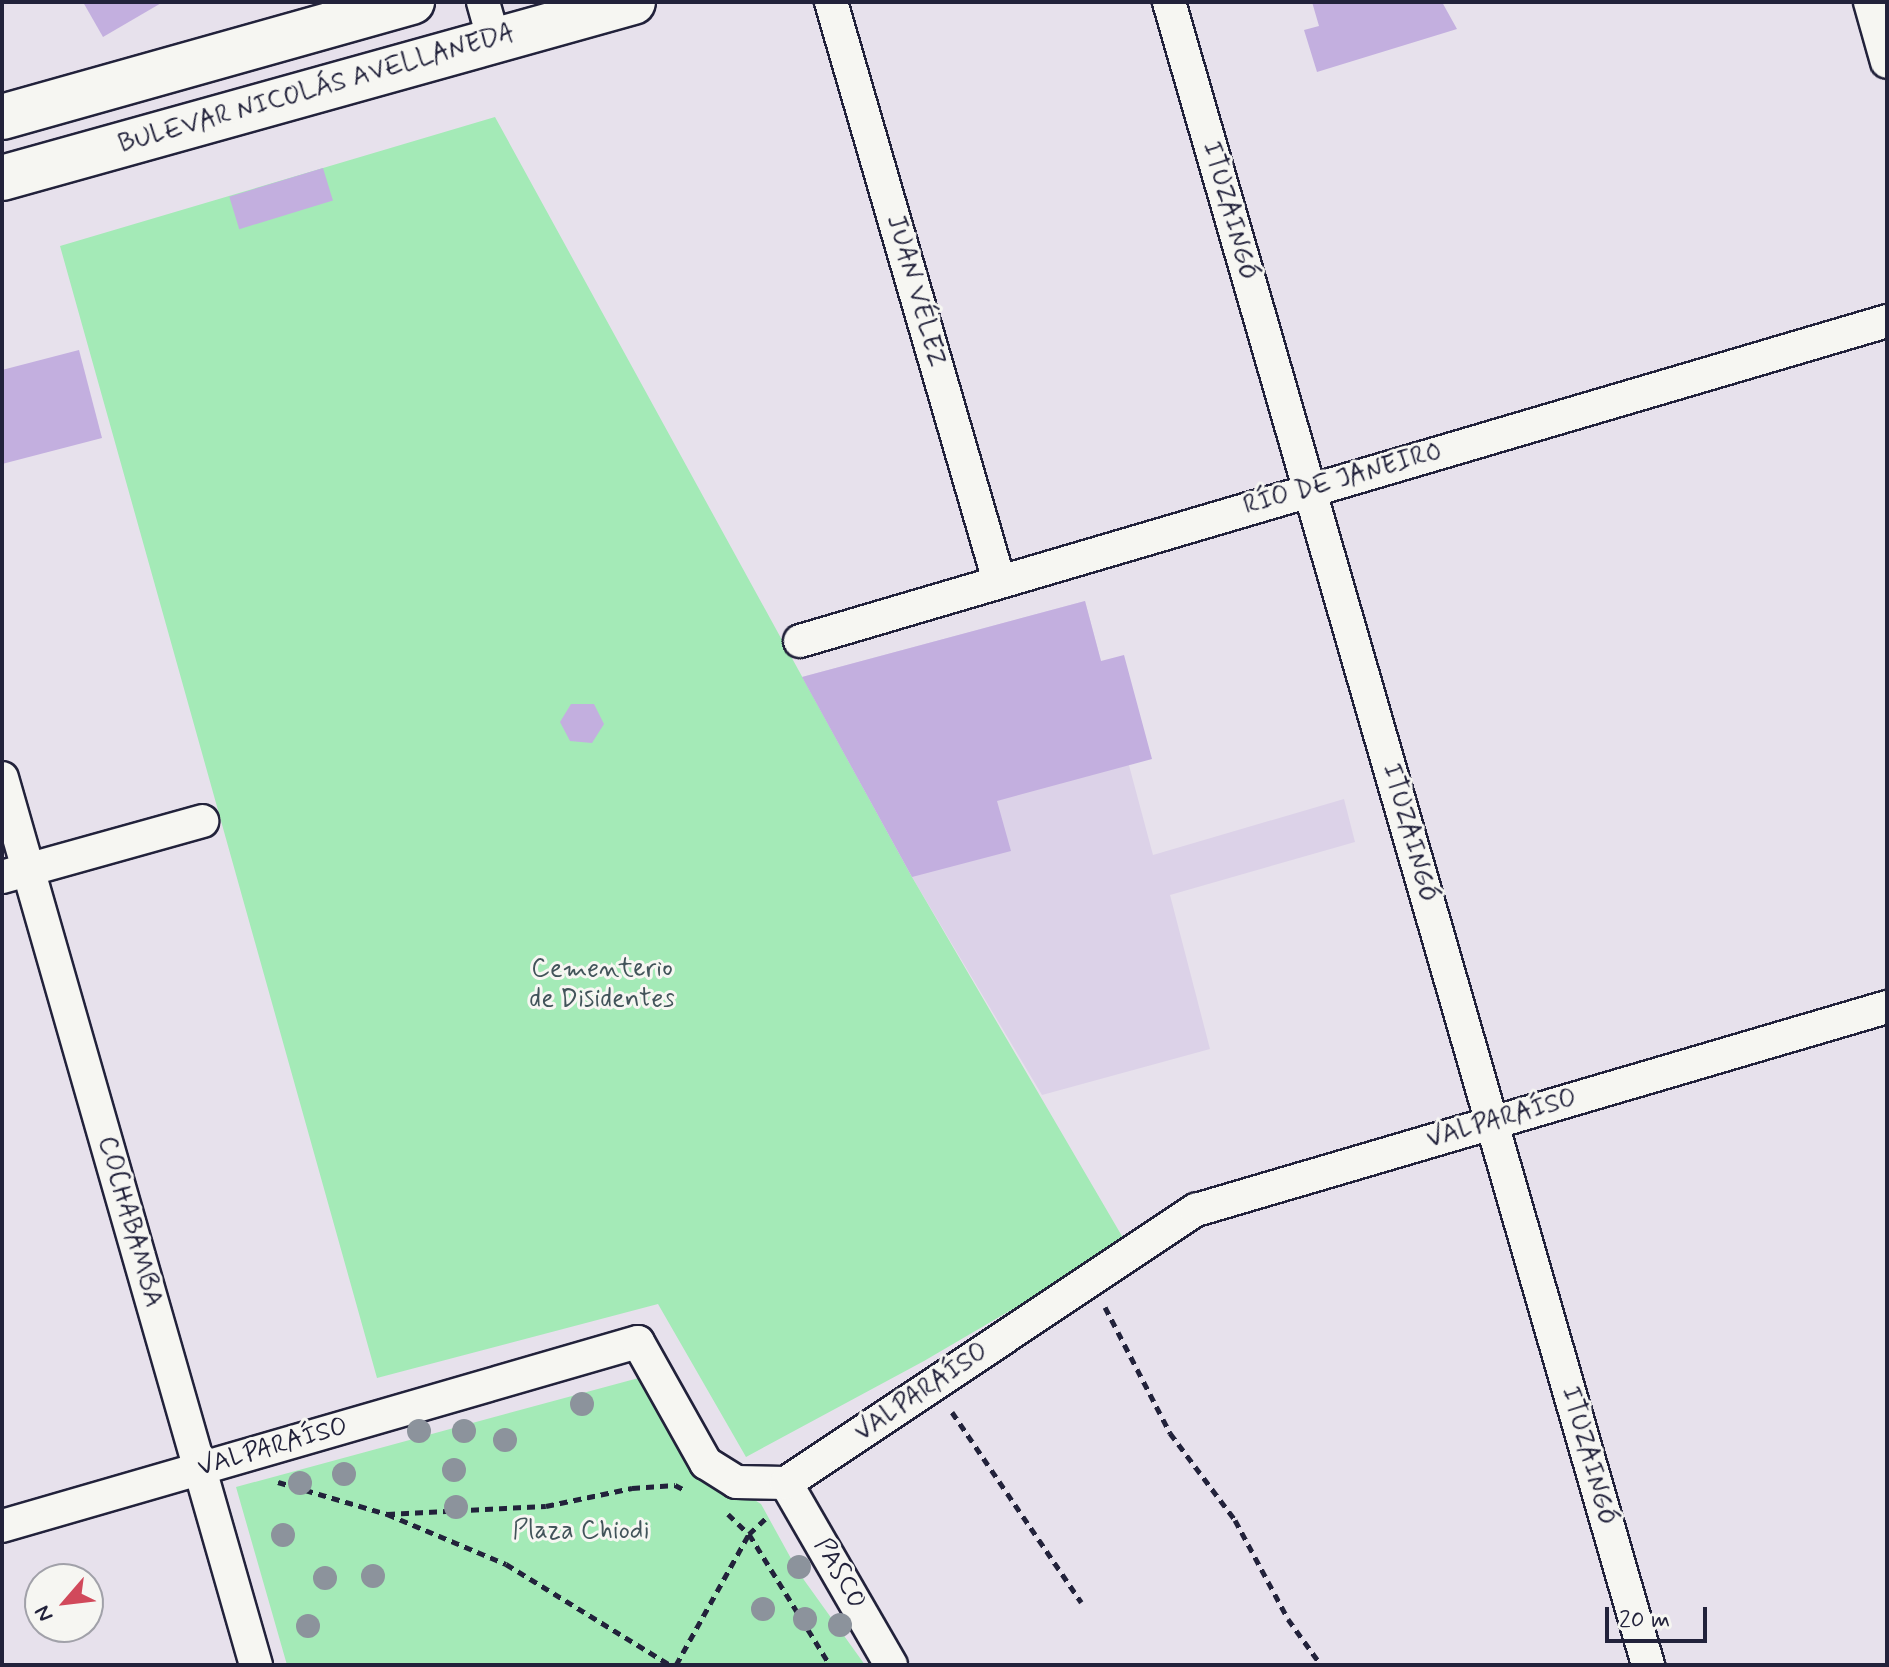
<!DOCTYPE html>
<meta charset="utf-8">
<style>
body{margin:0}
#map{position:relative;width:1889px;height:1667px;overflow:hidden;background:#e7e1ec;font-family:Mynerve,sans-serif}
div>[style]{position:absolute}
.built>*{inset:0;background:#dcd2e8}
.green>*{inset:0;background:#a4eab7}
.building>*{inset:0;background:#c3afdf;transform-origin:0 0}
.path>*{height:5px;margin-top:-2.5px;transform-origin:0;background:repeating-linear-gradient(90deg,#22223b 0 8px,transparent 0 14px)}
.roads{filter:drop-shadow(2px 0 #22223b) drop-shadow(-2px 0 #22223b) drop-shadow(0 2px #22223b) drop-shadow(0 -2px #22223b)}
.street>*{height:32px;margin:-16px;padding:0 16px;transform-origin:16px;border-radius:16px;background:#f6f6f2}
.primary>*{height:44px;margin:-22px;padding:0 22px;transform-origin:22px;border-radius:22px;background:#f6f6f2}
.trees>*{width:24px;height:24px;margin:-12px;border-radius:50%;background:#8c939c}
span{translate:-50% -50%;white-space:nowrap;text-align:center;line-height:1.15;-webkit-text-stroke:6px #f6f6f2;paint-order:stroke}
.street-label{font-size:26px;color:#22223b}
.park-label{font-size:26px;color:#42545a}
.frame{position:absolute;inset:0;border:4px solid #22223b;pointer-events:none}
.north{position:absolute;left:24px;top:1563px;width:80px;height:80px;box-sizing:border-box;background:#f6f6f2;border:2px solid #a1a1a9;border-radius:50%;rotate:242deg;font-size:22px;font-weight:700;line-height:32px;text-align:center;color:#22223b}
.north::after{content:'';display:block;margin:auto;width:28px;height:36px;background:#d1495b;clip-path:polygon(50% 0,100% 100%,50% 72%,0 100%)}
.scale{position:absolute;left:1605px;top:1607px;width:102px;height:36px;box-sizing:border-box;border:4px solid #22223b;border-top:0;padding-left:10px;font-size:24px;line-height:28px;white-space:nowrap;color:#22223b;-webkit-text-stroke:6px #f6f6f2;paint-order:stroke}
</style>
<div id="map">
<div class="built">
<div style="clip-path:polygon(1085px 601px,1153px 855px,1344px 799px,1355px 842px,1170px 895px,1210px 1049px,1042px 1095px,912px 877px,802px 677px)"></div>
</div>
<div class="green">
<div style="clip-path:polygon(495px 117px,912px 877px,1126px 1243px,924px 1361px,746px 1457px,658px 1304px,377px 1378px,60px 246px)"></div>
<div style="clip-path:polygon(646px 1376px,698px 1465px,761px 1504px,799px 1573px,865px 1665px,287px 1665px,236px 1487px)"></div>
</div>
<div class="building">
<div style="clip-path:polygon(83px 2px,163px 2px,103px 37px)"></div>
<div style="clip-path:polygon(1312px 2px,1442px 2px,1457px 29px,1317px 72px,1304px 30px,1319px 26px)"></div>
<div style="left:323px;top:168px;width:34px;height:98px;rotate:73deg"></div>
<div style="clip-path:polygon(79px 350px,102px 438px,2px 464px,2px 370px)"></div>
<div style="clip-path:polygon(1085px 601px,1101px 661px,1124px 655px,1152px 759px,997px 801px,1011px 851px,912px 877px,802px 677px)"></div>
<div style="clip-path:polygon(571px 704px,594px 704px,604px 724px,592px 743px,570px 741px,560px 722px)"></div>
</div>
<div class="path">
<div style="left:1105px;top:1307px;width:142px;rotate:62.7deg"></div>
<div style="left:1170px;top:1433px;width:109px;rotate:53.2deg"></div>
<div style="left:1235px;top:1520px;width:112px;rotate:61.8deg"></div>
<div style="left:1288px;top:1619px;width:57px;rotate:54.3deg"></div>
<div style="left:952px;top:1412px;width:230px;rotate:55.8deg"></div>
<div style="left:278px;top:1482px;width:114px;rotate:16.4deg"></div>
<div style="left:387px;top:1514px;width:129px;rotate:22.8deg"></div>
<div style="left:506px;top:1564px;width:193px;rotate:31.6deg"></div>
<div style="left:387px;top:1514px;width:159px;rotate:-2.9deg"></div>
<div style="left:546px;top:1506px;width:88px;rotate:-11.8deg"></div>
<div style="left:632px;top:1488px;width:43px;rotate:-4deg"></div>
<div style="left:675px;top:1485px;width:11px;rotate:27deg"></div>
<div style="left:728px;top:1514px;width:29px;rotate:44deg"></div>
<div style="left:749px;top:1534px;width:154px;rotate:58.3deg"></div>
<div style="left:676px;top:1665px;width:150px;rotate:-60.9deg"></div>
<div style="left:749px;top:1534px;width:25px;rotate:-43deg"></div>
</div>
<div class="roads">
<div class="street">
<div style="left:483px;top:2px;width:41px;rotate:74.2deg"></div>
<div style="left:831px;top:2px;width:603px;rotate:73.82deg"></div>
<div style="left:1169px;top:2px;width:1731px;rotate:73.93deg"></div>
<div style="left:1870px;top:2px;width:62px;rotate:74.2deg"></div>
<div style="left:800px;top:641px;width:1133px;rotate:-16.4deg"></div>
<div style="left:2px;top:778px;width:923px;rotate:74.02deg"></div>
<div style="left:2px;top:877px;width:208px;rotate:-15.6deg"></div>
<div style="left:786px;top:1483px;width:210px;rotate:60deg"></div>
<div style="left:2px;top:1526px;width:662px;rotate:-16.14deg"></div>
<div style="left:638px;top:1342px;width:139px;rotate:60.7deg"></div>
<div style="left:706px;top:1463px;width:36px;rotate:32deg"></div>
<div style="left:736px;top:1482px;width:50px;rotate:1.1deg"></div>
<div style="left:786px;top:1483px;width:493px;rotate:-33.7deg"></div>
<div style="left:1196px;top:1210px;width:720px;rotate:-16.37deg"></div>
</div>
<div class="primary">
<div style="left:2px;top:117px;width:426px;rotate:-15.7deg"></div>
<div style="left:2px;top:178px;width:655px;rotate:-15.58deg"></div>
</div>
</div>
<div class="trees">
<div style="left:582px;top:1404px"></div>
<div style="left:419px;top:1431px"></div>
<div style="left:464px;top:1431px"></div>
<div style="left:505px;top:1440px"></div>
<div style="left:454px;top:1470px"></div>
<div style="left:344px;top:1474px"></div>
<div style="left:300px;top:1483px"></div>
<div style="left:456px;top:1507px"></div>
<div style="left:283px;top:1535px"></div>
<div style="left:799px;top:1567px"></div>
<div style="left:373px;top:1576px"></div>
<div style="left:325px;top:1578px"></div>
<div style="left:763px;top:1609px"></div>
<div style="left:805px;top:1619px"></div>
<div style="left:840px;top:1625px"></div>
<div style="left:308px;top:1626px"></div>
</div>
<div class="street-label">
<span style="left:317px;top:90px;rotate:-16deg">BULEVAR NICOLÁS AVELLANEDA</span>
<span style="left:1229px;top:211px;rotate:74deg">ITUZAINGÓ</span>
<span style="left:915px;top:291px;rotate:74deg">JUAN VÉLEZ</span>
<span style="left:1343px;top:480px;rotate:-16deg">RÍO DE JANEIRO</span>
<span style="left:1409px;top:833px;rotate:74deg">ITUZAINGÓ</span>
<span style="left:1502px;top:1120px;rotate:-16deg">VALPARAÍSO</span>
<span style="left:129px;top:1222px;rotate:74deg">COCHABAMBA</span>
<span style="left:922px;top:1393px;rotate:-34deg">VALPARAÍSO</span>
<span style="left:273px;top:1448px;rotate:-16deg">VALPARAÍSO</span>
<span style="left:1588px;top:1456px;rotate:74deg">ITUZAINGÓ</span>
<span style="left:839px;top:1574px;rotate:60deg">PASCO</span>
</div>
<div class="park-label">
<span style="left:602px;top:985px">Cementerio<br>de Disidentes</span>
<span style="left:581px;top:1532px">Plaza Chiodi</span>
</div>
<div class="frame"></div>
<div class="north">N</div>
<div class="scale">20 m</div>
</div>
